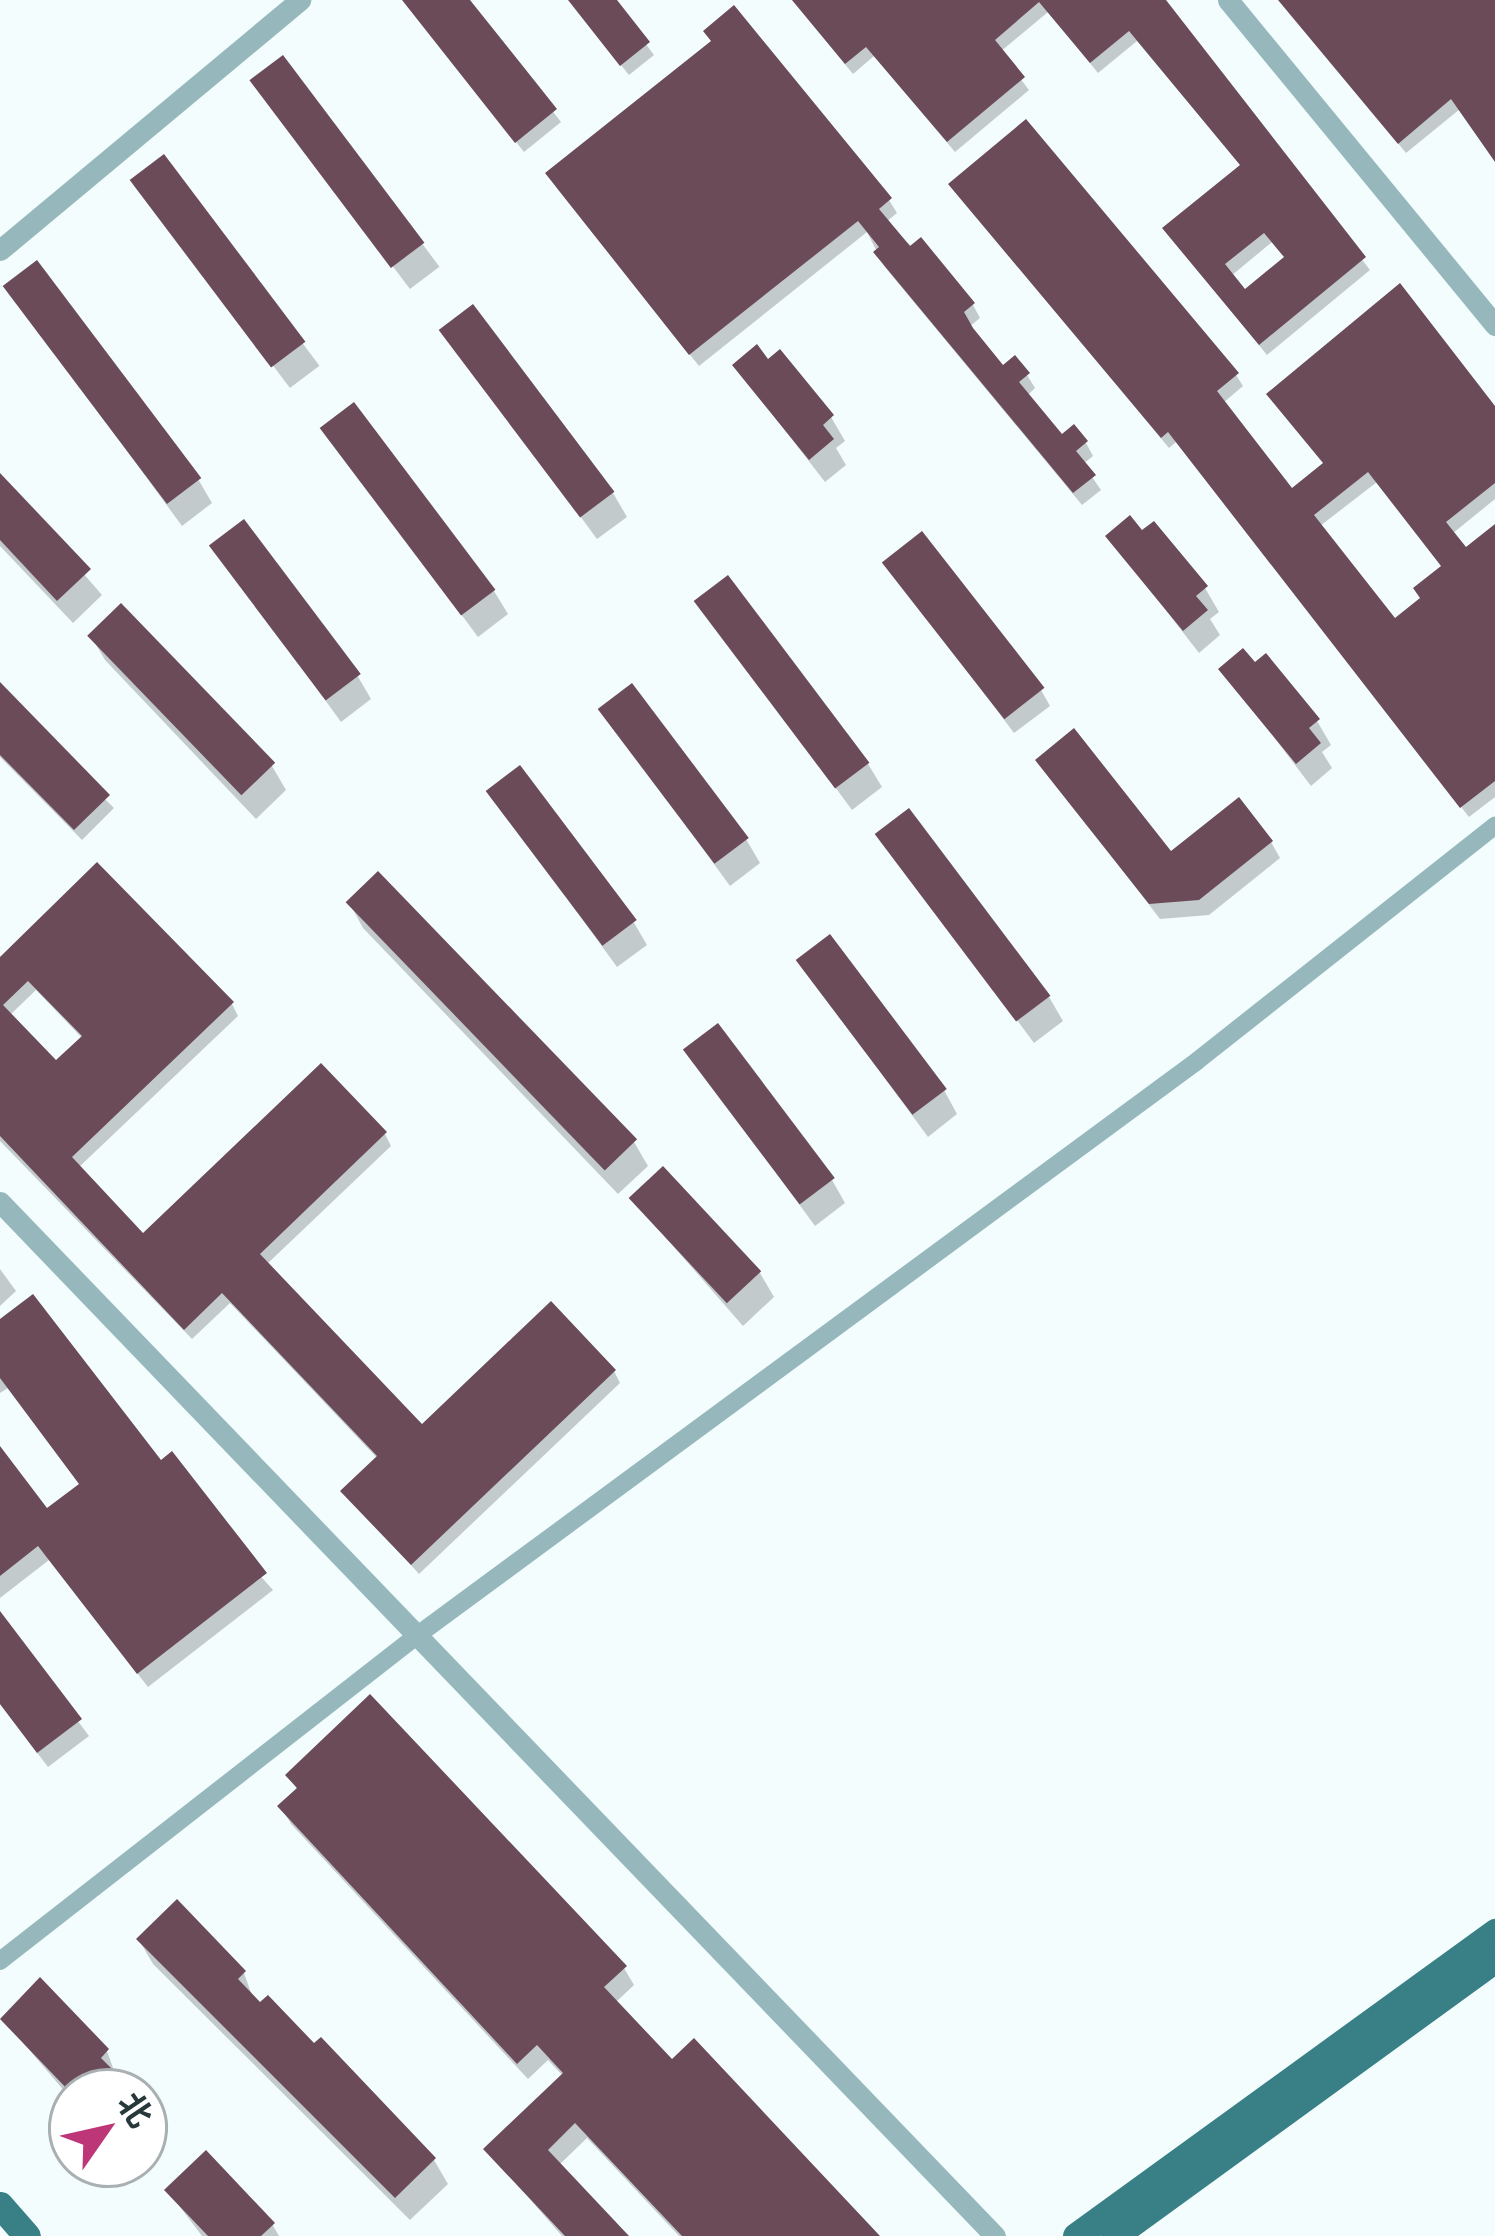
<!DOCTYPE html>
<meta charset="utf-8">
<style>
body{margin:0}
#map{position:relative;width:1495px;height:2236px;overflow:hidden;background:#f4fdfe;font-family:"IBM Plex Serif","Noto Sans SC",serif}
div>[style]{position:absolute}
.shadow>*{inset:0;background:#0003;transform-origin:0 0}
.building>*{inset:0;background:#6b4b57;transform-origin:0 0}
.minor>*{height:18px;margin:-9px;padding:0 9px;transform-origin:9px;border-radius:9px;background:#96b8bc}
.tertiary>*{height:21px;margin:-10.5px;padding:0 10.5px;transform-origin:10.5px;border-radius:10.5px;background:#96b8bc}
.primary>*{height:27px;margin:-13.5px;padding:0 13.5px;transform-origin:13.5px;border-radius:13.5px;background:#387f86}
span{translate:-50% -50%;white-space:nowrap;text-align:center;line-height:1.15;-webkit-text-stroke:12px #fff;paint-order:stroke}
.north{position:absolute;left:48px;top:2068px;width:120px;height:120px;box-sizing:border-box;background:#fff;border:3px solid #a9b0b1;border-radius:50%;rotate:56deg;font-size:33px;font-weight:700;line-height:48px;text-align:center;color:#27393b}
.north::after{content:'';display:block;margin:auto;width:42px;height:54px;background:#bd3778;clip-path:polygon(50% 0,100% 100%,50% 72%,0 100%)}
</style>
<div id="map">
<div class="shadow">
<div style="clip-path:polygon(403px 0,466px 0,561px 122px,524px 152px)"></div>
<div style="clip-path:polygon(569px 0,613px 0,654px 55px,629px 75px)"></div>
<div style="clip-path:polygon(evenodd,792px 0,1162px 0,1370px 270px,1267px 355px,1173px 240px,1242px 167px,1137px 41px,1098px 73px,1048px 12px,1000px 52px,1029px 90px,955px 152px,874px 56px,853px 74px,792px 0,1272px 242px,1286px 259px,1245px 293px,1231px 276px,1272px 242px)"></div>
<div style="clip-path:polygon(1280px 0,1495px 0,1495px 159px,1460px 109px,1406px 153px)"></div>
<div style="left:283px;top:59px;width:260px;height:37px;rotate:53deg"></div>
<div style="left:163px;top:158px;width:260px;height:37px;rotate:53deg"></div>
<div style="clip-path:polygon(556px 187px,889px 200px,897px 213px,886px 222px,973px 305px,980px 318px,969px 327px,1003px 369px,1014px 360px,1027px 375px,1035px 388px,1027px 396px,1062px 438px,1086px 443px,1093px 456px,1083px 464px,1101px 490px,1082px 505px,884px 266px,867px 232px,699px 366px)"></div>
<div style="clip-path:polygon(evenodd,959px 196px,1236px 375px,1243px 386px,1223px 403px,1292px 492px,1495px 410px,1495px 499px,1452px 534px,1465px 551px,1495px 528px,1495px 797px,1469px 817px,1176px 442px,1169px 448px,959px 196px,1377px 482px,1444px 568px,1423px 600px,1394px 622px,1320px 526px,1377px 482px)"></div>
<div style="clip-path:polygon(7px 287px,198px 479px,212px 503px,182px 526px)"></div>
<div style="clip-path:polygon(443px 331px,613px 493px,627px 517px,597px 539px)"></div>
<div style="clip-path:polygon(735px 366px,831px 417px,845px 441px,836px 448px,846px 465px,825px 482px)"></div>
<div style="clip-path:polygon(324px 429px,494px 591px,508px 614px,478px 637px)"></div>
<div style="clip-path:polygon(0 477px,102px 595px,73px 623px,0 546px)"></div>
<div style="clip-path:polygon(1109px 537px,1205px 588px,1219px 612px,1210px 619px,1220px 635px,1199px 653px)"></div>
<div style="clip-path:polygon(213px 545px,357px 675px,371px 699px,341px 722px)"></div>
<div style="clip-path:polygon(886px 563px,1041px 690px,1050px 706px,1014px 733px)"></div>
<div style="clip-path:polygon(698px 602px,868px 764px,882px 787px,852px 810px)"></div>
<div style="clip-path:polygon(121px 607px,272px 766px,286px 790px,256px 819px,105px 660px,91px 636px)"></div>
<div style="clip-path:polygon(1222px 669px,1317px 721px,1331px 745px,1322px 752px,1332px 768px,1311px 786px)"></div>
<div style="clip-path:polygon(0 695px,114px 808px,82px 840px,0 757px)"></div>
<div style="clip-path:polygon(602px 710px,746px 839px,760px 863px,730px 886px)"></div>
<div style="clip-path:polygon(1039px 761px,1170px 855px,1271px 842px,1280px 858px,1209px 915px,1160px 919px)"></div>
<div style="clip-path:polygon(489px 791px,633px 921px,647px 945px,617px 967px)"></div>
<div style="clip-path:polygon(879px 835px,1049px 997px,1063px 1021px,1034px 1043px)"></div>
<div style="clip-path:polygon(350px 904px,634px 1142px,648px 1166px,618px 1194px,363px 928px)"></div>
<div style="clip-path:polygon(evenodd,0 961px,232px 1004px,238px 1016px,78px 1168px,143px 1237px,321px 1067px,385px 1134px,391px 1146px,266px 1265px,421px 1428px,614px 1371px,620px 1383px,419px 1574px,344px 1491px,378px 1459px,230px 1303px,192px 1339px,0 1141px,0 961px,36px 990px,83px 1039px,56px 1065px,9px 1016px,36px 990px)"></div>
<div style="clip-path:polygon(799px 961px,944px 1090px,957px 1114px,928px 1137px)"></div>
<div style="clip-path:polygon(687px 1050px,832px 1180px,845px 1203px,815px 1226px)"></div>
<div style="clip-path:polygon(632px 1199px,760px 1273px,774px 1297px,743px 1326px)"></div>
<div style="clip-path:polygon(0 1269px,16px 1291px,0 1306px)"></div>
<div style="clip-path:polygon(0 1323px,160px 1464px,273px 1590px,148px 1687px,49px 1560px,0 1598px,0 1451px,46px 1513px,81px 1486px,8px 1388px,0 1393px)"></div>
<div style="clip-path:polygon(0 1616px,89px 1736px,48px 1767px,0 1704px)"></div>
<div style="clip-path:polygon(289px 1775px,624px 1968px,634px 1985px,615px 2003px,672px 2064px,876px 2236px,679px 2236px,587px 2138px,558px 2166px,624px 2236px,562px 2236px,487px 2150px,564px 2077px,548px 2060px,528px 2079px,291px 1824px,281px 1807px,298px 1791px)"></div>
<div style="clip-path:polygon(139px 1940px,244px 1973px,254px 2001px,434px 2160px,448px 2184px,410px 2220px,153px 1964px)"></div>
<div style="clip-path:polygon(2px 2018px,107px 2051px,117px 2079px,123px 2085px,131px 2077px,153px 2100px,167px 2124px,144px 2146px,144px 2092px,72px 2092px,72px 2100px)"></div>
<div style="clip-path:polygon(168px 2191px,272px 2224px,279px 2236px,202px 2236px)"></div>
</div>
<div class="building">
<div style="clip-path:polygon(402px 0,470px 0,557px 109px,515px 143px)"></div>
<div style="clip-path:polygon(568px 0,617px 0,650px 42px,620px 66px)"></div>
<div style="clip-path:polygon(evenodd,792px 0,1166px 0,1366px 257px,1259px 345px,1162px 228px,1240px 165px,1129px 31px,1090px 63px,1039px 2px,995px 40px,1025px 77px,947px 142px,866px 47px,845px 64px,792px 0,1264px 233px,1284px 257px,1245px 289px,1225px 264px,1264px 233px)"></div>
<div style="clip-path:polygon(1278px 0,1495px 0,1495px 162px,1451px 99px,1398px 144px)"></div>
<div style="clip-path:polygon(734px 5px,892px 198px,879px 209px,910px 246px,921px 237px,975px 303px,964px 312px,973px 328px,1003px 365px,1015px 355px,1030px 373px,1019px 382px,1062px 434px,1074px 424px,1088px 441px,1076px 451px,1096px 475px,1073px 493px,873px 252px,879px 247px,858px 221px,689px 355px,545px 173px,711px 41px,703px 31px)"></div>
<div style="left:283px;top:55px;width:235px;height:42px;rotate:53deg"></div>
<div style="clip-path:polygon(evenodd,1026px 119px,1239px 373px,1217px 391px,1292px 488px,1323px 463px,1266px 394px,1400px 283px,1495px 406px,1495px 483px,1446px 522px,1466px 547px,1495px 524px,1495px 781px,1460px 808px,1168px 432px,1161px 438px,948px 184px,1026px 119px,1368px 472px,1441px 566px,1413px 588px,1420px 598px,1395px 618px,1314px 515px,1368px 472px)"></div>
<div style="left:164px;top:154px;width:235px;height:43px;rotate:53deg"></div>
<div style="left:37px;top:260px;width:273px;height:43px;rotate:53deg"></div>
<div style="left:473px;top:304px;width:235px;height:43px;rotate:53deg"></div>
<div style="clip-path:polygon(757px 344px,768px 359px,780px 349px,834px 415px,823px 425px,834px 439px,809px 460px,732px 365px)"></div>
<div style="left:354px;top:402px;width:235px;height:43px;rotate:53deg"></div>
<div style="clip-path:polygon(0 473px,91px 569px,57px 601px,0 540px)"></div>
<div style="clip-path:polygon(1130px 515px,1142px 530px,1154px 521px,1208px 586px,1196px 596px,1208px 610px,1183px 631px,1105px 536px)"></div>
<div style="left:244px;top:519px;width:194px;height:44px;rotate:53deg"></div>
<div style="left:922px;top:531px;width:199px;height:51px;rotate:52deg"></div>
<div style="left:728px;top:575px;width:235px;height:43px;rotate:53deg"></div>
<div style="left:121px;top:603px;width:222px;height:47px;rotate:46deg"></div>
<div style="clip-path:polygon(1243px 648px,1255px 662px,1266px 653px,1320px 719px,1309px 728px,1321px 743px,1296px 764px,1218px 669px)"></div>
<div style="clip-path:polygon(0 682px,110px 795px,74px 830px,0 755px)"></div>
<div style="left:632px;top:683px;width:194px;height:43px;rotate:53deg"></div>
<div style="clip-path:polygon(1074px 728px,1171px 851px,1239px 797px,1273px 841px,1199px 900px,1149px 904px,1035px 760px)"></div>
<div style="left:520px;top:765px;width:194px;height:43px;rotate:53deg"></div>
<div style="left:909px;top:808px;width:235px;height:43px;rotate:53deg"></div>
<div style="clip-path:polygon(evenodd,97px 862px,234px 1002px,72px 1157px,143px 1233px,321px 1063px,387px 1132px,260px 1254px,422px 1424px,551px 1301px,616px 1370px,411px 1565px,340px 1491px,377px 1456px,222px 1293px,184px 1330px,0 1136px,0 957px,97px 862px,28px 981px,82px 1036px,56px 1060px,3px 1005px,28px 981px)"></div>
<div style="left:378px;top:871px;width:373px;height:45px;rotate:46deg"></div>
<div style="left:830px;top:934px;width:194px;height:43px;rotate:53deg"></div>
<div style="left:718px;top:1023px;width:194px;height:44px;rotate:53deg"></div>
<div style="left:663px;top:1166px;width:144px;height:47px;rotate:47deg"></div>
<div style="clip-path:polygon(33px 1294px,161px 1460px,172px 1451px,267px 1573px,137px 1674px,38px 1546px,0 1576px,0 1446px,47px 1508px,79px 1484px,0 1378px,0 1319px)"></div>
<div style="clip-path:polygon(0 1611px,82px 1719px,37px 1753px,0 1704px)"></div>
<div style="clip-path:polygon(370px 1694px,627px 1966px,604px 1987px,672px 2059px,694px 2038px,880px 2236px,682px 2236px,575px 2123px,548px 2150px,629px 2236px,565px 2236px,483px 2149px,563px 2073px,537px 2045px,517px 2064px,277px 1806px,297px 1788px,285px 1775px)"></div>
<div style="clip-path:polygon(177px 1899px,246px 1971px,238px 1979px,260px 2002px,268px 1995px,314px 2043px,321px 2037px,436px 2158px,395px 2198px,136px 1939px)"></div>
<div style="clip-path:polygon(40px 1977px,109px 2049px,101px 2058px,123px 2080px,131px 2073px,150px 2092px,70px 2092px,0 2019px)"></div>
<div style="clip-path:polygon(206px 2150px,275px 2223px,261px 2236px,208px 2236px,164px 2190px)"></div>
</div>
<div class="minor">
<div style="left:0;top:1961px;width:526px;rotate:-37.98deg"></div>
<div style="left:415px;top:1637px;width:971px;rotate:-36.37deg"></div>
<div style="left:1197px;top:1061px;width:380px;rotate:-38.3deg"></div>
</div>
<div class="tertiary">
<div style="left:1228px;top:0;width:421px;rotate:50.6deg"></div>
<div style="left:0;top:250px;width:391px;rotate:-39.8deg"></div>
<div style="left:0;top:1202px;width:1435px;rotate:46.1deg"></div>
</div>
<div class="primary">
<div style="left:0;top:2205px;width:41px;rotate:48.9deg"></div>
<div style="left:1076px;top:2236px;width:518px;rotate:-35.96deg"></div>
<div style="left:1114px;top:2236px;width:471px;rotate:-36deg"></div>
</div>
<div class="north">北</div>
</div>
